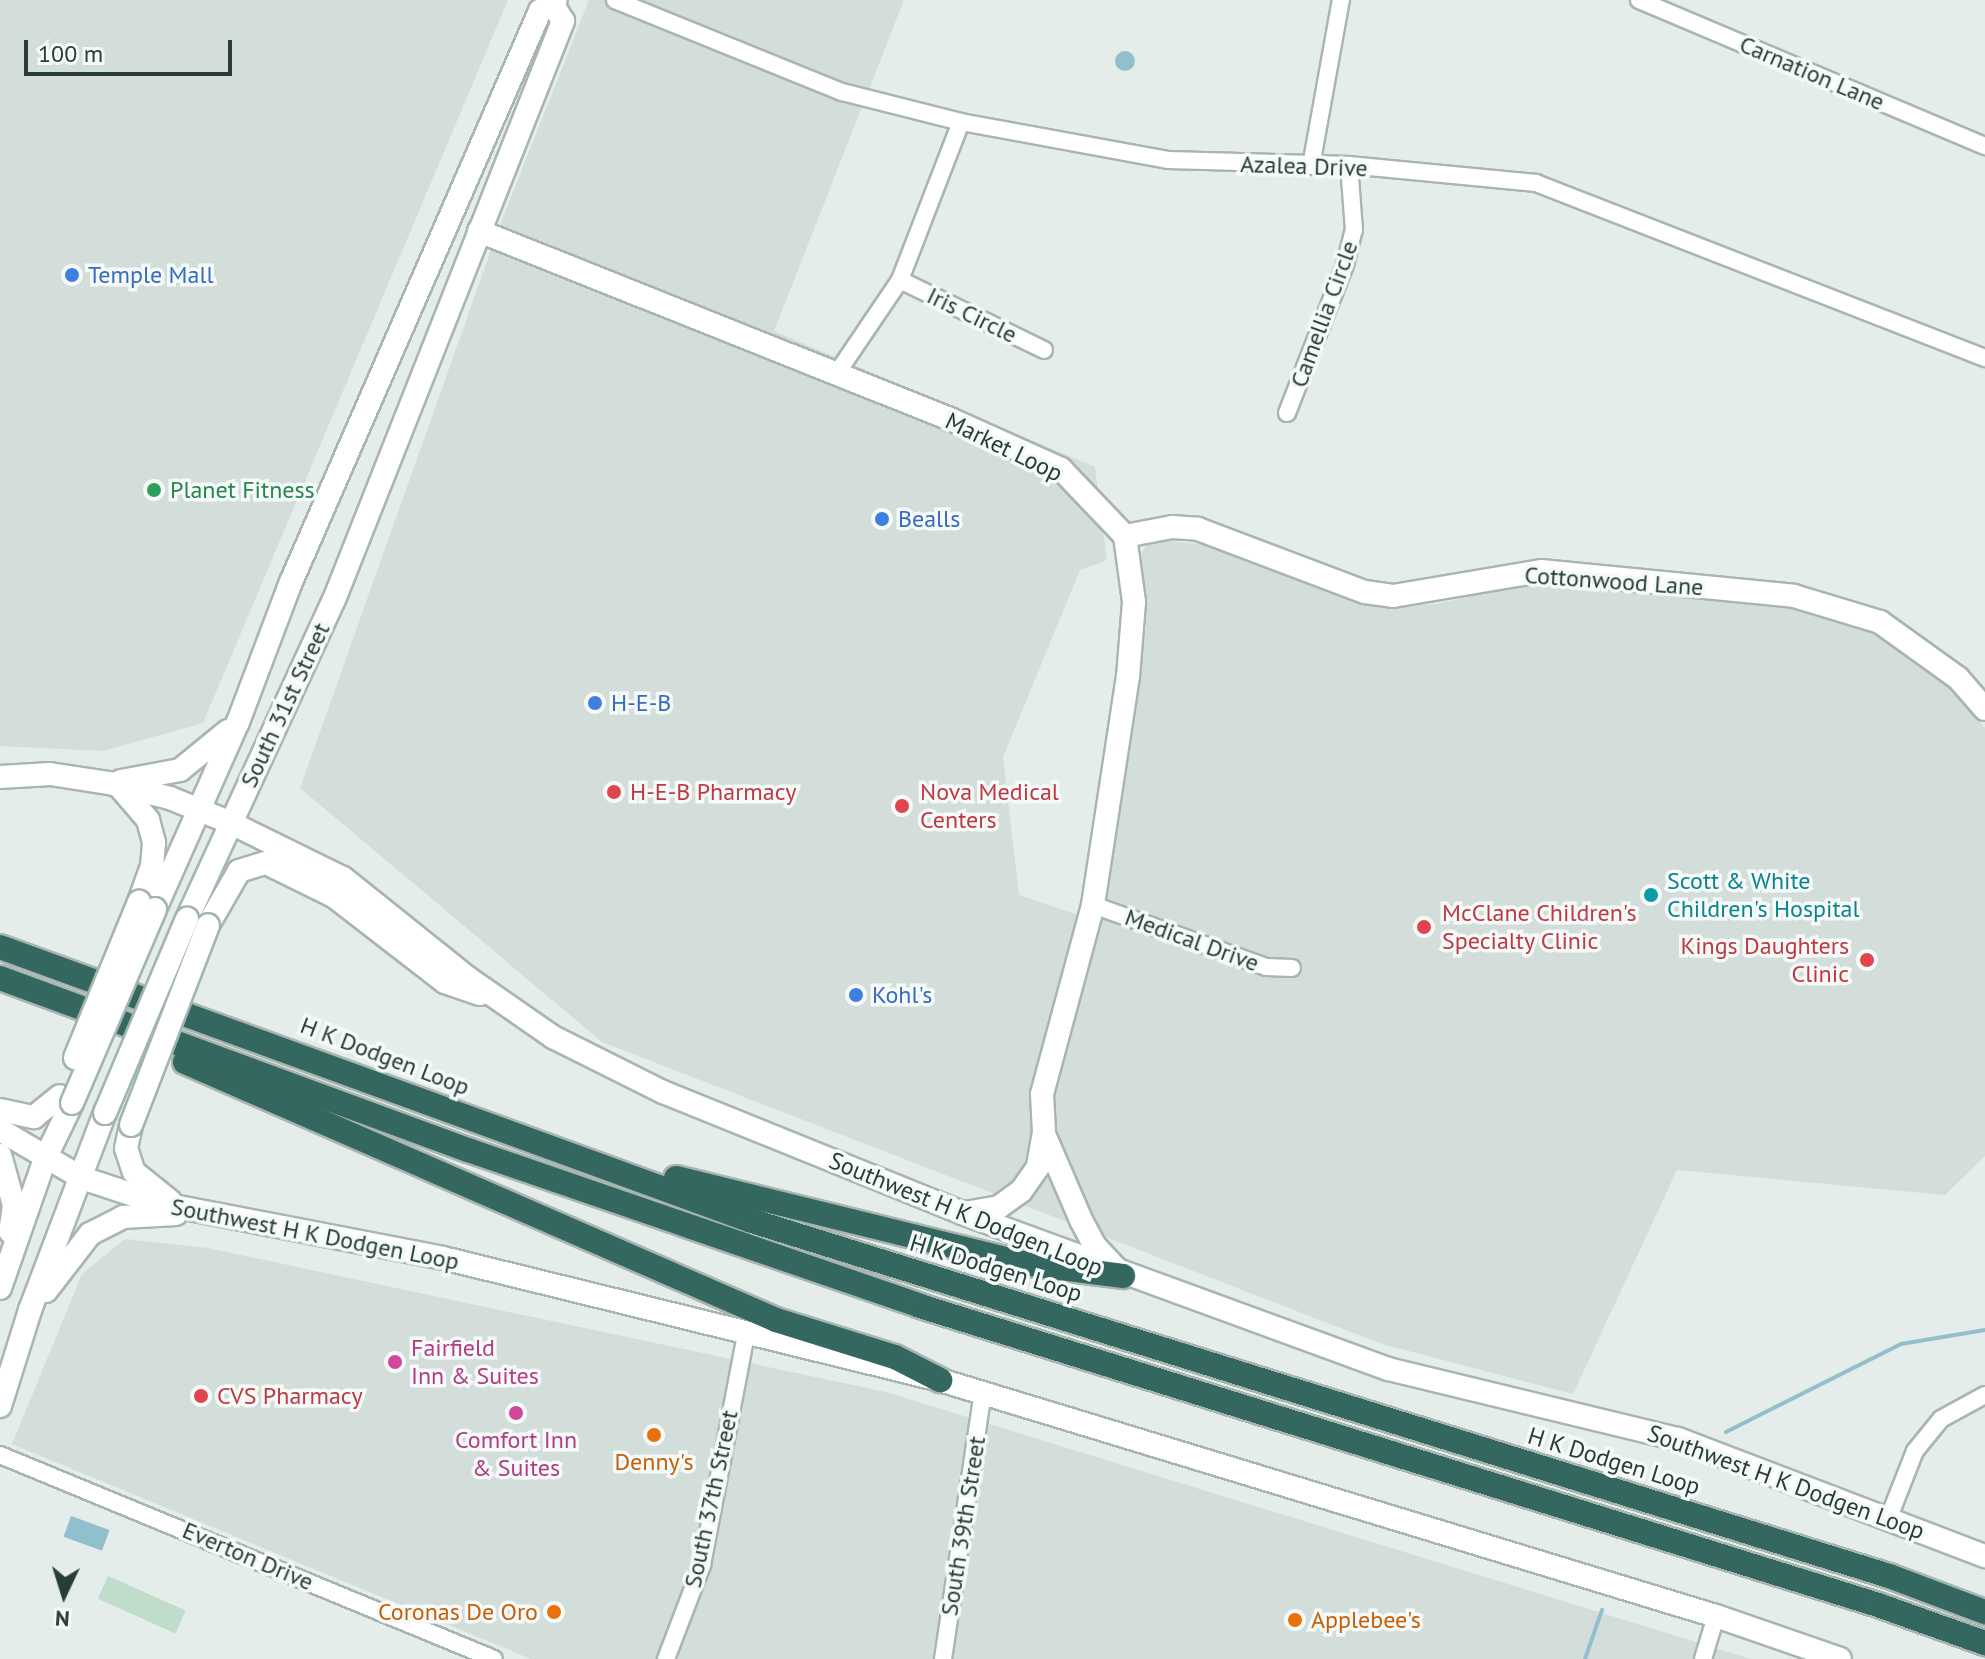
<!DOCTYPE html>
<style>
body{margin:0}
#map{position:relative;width:1985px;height:1659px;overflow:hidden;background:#e5edea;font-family:"PT Sans",sans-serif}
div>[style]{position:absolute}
.built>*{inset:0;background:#d3ddd9}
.green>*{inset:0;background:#c0dcca;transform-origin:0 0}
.water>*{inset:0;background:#92bfcc;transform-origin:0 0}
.round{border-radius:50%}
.stream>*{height:4px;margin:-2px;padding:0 2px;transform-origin:2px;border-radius:2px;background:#92bfcc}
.roads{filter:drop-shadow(2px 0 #a8b5b1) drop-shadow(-2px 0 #a8b5b1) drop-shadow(0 2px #a8b5b1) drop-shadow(0 -2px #a8b5b1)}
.street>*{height:16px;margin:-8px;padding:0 8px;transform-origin:8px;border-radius:8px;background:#fff}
.secondary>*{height:22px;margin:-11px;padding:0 11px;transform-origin:11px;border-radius:11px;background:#fff}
.highway>*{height:24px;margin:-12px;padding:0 12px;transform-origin:12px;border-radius:12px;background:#346760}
.bridges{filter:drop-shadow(2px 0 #a1b5af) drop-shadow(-2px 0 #a1b5af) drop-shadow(0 2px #a1b5af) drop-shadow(0 -2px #a1b5af)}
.secondary-bridge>*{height:22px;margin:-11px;padding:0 11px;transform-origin:11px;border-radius:11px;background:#fff}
.dots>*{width:22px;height:22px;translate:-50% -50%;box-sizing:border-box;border:4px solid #f5faf8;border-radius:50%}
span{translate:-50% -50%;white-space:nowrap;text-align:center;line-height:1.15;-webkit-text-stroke:7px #f5faf8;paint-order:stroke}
.street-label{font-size:24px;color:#263d39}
.shop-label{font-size:24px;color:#366cbe}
.left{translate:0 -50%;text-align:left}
.leisure-label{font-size:24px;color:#27864d}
.health-label{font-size:24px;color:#be3a42}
.right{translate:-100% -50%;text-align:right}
.culture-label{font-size:24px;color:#0d838f}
.hotel-label{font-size:24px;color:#b23c85}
.food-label{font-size:24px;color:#c56008}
.north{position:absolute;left:24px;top:1555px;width:80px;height:80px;-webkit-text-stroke:6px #f5faf8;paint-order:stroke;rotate:184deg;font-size:22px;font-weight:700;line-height:32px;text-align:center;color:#263d39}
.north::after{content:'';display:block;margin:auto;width:28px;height:36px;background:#263d39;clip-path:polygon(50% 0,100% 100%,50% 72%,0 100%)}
.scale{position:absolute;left:24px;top:40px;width:208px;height:36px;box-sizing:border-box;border:4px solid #263d39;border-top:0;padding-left:10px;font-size:24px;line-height:28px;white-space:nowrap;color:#263d39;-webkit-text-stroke:6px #f5faf8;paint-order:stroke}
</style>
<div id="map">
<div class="built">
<div style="clip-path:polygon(0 0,508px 0,203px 723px,103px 751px,0 746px)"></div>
<div style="clip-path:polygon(589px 0,904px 0,774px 331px,1095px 467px,1107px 560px,1080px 570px,1003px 757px,1019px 895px,1099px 922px,1146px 628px,1138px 558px,1151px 539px,1225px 547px,1331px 591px,1389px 607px,1437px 604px,1523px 584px,1571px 583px,1801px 609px,1850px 621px,1892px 640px,1941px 677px,1985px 728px,1985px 1156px,1945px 1195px,1677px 1170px,1573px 1394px,1382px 1344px,602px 1042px,300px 788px,500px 225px)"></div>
<div style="clip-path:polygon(125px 1239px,208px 1248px,886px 1392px,1751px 1659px,531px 1659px,12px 1444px,82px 1274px)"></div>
</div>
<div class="green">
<div style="left:108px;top:1576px;width:85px;height:25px;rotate:24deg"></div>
</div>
<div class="water">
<div class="round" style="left:1115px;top:51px;width:20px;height:20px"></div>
<div style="left:71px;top:1516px;width:41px;height:22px;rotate:20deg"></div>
</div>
<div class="stream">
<div style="left:1726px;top:1432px;width:196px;rotate:-26.7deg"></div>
<div style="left:1901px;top:1344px;width:85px;rotate:-9.5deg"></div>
<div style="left:1585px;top:1659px;width:52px;rotate:-70.9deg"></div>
</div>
<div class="roads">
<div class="street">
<div style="left:615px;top:0;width:245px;rotate:22.1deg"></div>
<div style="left:842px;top:92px;width:123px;rotate:14.1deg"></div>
<div style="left:961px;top:122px;width:210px;rotate:10.4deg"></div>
<div style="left:1168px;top:160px;width:181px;rotate:1.6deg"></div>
<div style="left:1349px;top:165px;width:188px;rotate:5.5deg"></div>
<div style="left:1536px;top:183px;width:482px;rotate:21.3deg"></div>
<div style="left:1639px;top:0;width:376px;rotate:22.9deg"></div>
<div style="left:1311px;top:166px;width:169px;rotate:-79.8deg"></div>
<div style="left:900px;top:280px;width:160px;rotate:25.9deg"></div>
<div style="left:835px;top:376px;width:116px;rotate:-55.9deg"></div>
<div style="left:900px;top:280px;width:169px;rotate:-68.9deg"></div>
<div style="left:1287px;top:413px;width:159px;rotate:-68.6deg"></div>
<div style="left:1345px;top:265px;width:36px;rotate:-76deg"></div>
<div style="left:1354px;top:230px;width:65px;rotate:-94.4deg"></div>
<div style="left:1093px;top:905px;width:184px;rotate:19.7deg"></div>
<div style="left:1266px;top:967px;width:26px;rotate:2deg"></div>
<div style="left:0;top:1455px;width:534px;rotate:22.44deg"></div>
<div style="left:1889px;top:1517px;width:71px;rotate:-68.5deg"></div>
<div style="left:1915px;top:1451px;width:41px;rotate:-50.9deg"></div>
<div style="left:1941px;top:1419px;width:50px;rotate:-28.6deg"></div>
<div style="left:666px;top:1659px;width:101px;rotate:-69deg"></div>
<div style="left:702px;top:1565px;width:234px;rotate:-79.2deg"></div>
<div style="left:943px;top:1659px;width:270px;rotate:-81.5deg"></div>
<div style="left:1703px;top:1659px;width:45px;rotate:-73.2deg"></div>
</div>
<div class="secondary">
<div style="left:479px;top:231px;width:507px;rotate:21.76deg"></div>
<div style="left:950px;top:419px;width:122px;rotate:24.2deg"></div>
<div style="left:1061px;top:469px;width:93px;rotate:46.3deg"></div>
<div style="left:1125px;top:536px;width:67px;rotate:82.2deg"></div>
<div style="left:1134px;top:602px;width:74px;rotate:94.6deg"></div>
<div style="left:1128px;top:676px;width:232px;rotate:98.7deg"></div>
<div style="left:1093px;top:905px;width:196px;rotate:105.1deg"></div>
<div style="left:1042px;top:1094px;width:38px;rotate:87deg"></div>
<div style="left:1044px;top:1132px;width:36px;rotate:100deg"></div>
<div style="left:1038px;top:1167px;width:29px;rotate:125deg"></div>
<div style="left:1021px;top:1191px;width:27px;rotate:144deg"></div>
<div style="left:999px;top:1207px;width:36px;rotate:170deg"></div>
<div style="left:1125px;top:536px;width:48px;rotate:-10.8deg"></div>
<div style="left:1172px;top:527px;width:26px;rotate:4deg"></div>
<div style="left:1198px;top:529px;width:178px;rotate:20.7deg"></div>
<div style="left:1365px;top:592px;width:28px;rotate:8deg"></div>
<div style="left:1393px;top:596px;width:150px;rotate:-9.6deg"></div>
<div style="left:1541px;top:571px;width:254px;rotate:5.6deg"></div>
<div style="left:1794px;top:596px;width:90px;rotate:16.8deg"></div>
<div style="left:1880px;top:622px;width:96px;rotate:35.7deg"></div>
<div style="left:1958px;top:678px;width:41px;rotate:48.9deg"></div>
<div style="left:0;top:777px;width:50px;rotate:-3.4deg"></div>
<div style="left:50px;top:774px;width:60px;rotate:8.7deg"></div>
<div style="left:109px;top:783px;width:63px;rotate:13.8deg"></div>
<div style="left:170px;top:798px;width:64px;rotate:22.1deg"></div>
<div style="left:229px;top:822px;width:127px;rotate:26.2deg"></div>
<div style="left:343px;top:878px;width:160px;rotate:38.7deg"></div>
<div style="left:468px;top:978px;width:103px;rotate:34.8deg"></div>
<div style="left:553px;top:1037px;width:123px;rotate:26.6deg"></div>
<div style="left:663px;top:1092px;width:323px;rotate:22deg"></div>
<div style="left:962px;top:1213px;width:454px;rotate:20.1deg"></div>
<div style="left:1388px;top:1369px;width:298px;rotate:13.6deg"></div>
<div style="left:1678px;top:1439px;width:329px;rotate:20.9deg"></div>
<div style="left:121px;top:781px;width:60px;rotate:-10.6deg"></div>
<div style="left:180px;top:770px;width:62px;rotate:-39.1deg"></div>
<div style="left:119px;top:786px;width:45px;rotate:49.5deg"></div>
<div style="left:148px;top:820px;width:24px;rotate:75deg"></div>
<div style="left:154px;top:843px;width:23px;rotate:95deg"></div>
<div style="left:152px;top:866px;width:38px;rotate:110deg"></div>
<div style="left:155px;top:909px;width:205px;rotate:-66.1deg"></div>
<div style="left:238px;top:722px;width:150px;rotate:-69.3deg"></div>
<div style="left:291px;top:582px;width:623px;rotate:-66.44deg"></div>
<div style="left:540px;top:11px;width:19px;rotate:-35deg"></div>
<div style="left:187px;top:919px;width:351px;rotate:-65.3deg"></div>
<div style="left:334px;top:600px;width:623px;rotate:-68.42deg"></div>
<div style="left:563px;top:21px;width:19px;rotate:-122deg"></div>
<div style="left:208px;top:925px;width:62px;rotate:-60.1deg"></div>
<div style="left:239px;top:871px;width:28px;rotate:-17deg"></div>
<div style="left:266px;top:863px;width:77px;rotate:26.2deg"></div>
<div style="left:335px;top:897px;width:139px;rotate:37.7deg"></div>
<div style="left:445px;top:982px;width:37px;rotate:19deg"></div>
<div style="left:0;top:1110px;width:35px;rotate:12deg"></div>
<div style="left:34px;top:1117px;width:33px;rotate:-39deg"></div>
<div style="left:131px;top:1125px;width:24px;rotate:102deg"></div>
<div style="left:126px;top:1148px;width:25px;rotate:72deg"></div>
<div style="left:134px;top:1172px;width:46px;rotate:38.9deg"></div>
<div style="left:0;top:1130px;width:95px;rotate:30.3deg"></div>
<div style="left:82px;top:1178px;width:80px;rotate:18.2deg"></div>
<div style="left:158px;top:1203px;width:290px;rotate:10.9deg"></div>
<div style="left:443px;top:1258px;width:512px;rotate:13.79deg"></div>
<div style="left:940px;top:1380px;width:811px;rotate:16.92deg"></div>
<div style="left:1716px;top:1616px;width:131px;rotate:19.1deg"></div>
<div style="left:1044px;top:1134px;width:94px;rotate:66.7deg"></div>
<div style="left:1081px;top:1220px;width:30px;rotate:62deg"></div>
<div style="left:1095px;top:1246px;width:34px;rotate:47deg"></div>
<div style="left:0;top:1155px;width:52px;rotate:74.4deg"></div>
<div style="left:14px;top:1205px;width:27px;rotate:98deg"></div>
<div style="left:0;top:1288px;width:137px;rotate:-70.8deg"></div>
<div style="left:45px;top:1159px;width:62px;rotate:-64.3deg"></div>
<div style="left:46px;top:1291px;width:72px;rotate:-52.3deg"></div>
<div style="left:90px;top:1234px;width:37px;rotate:-27deg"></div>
<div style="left:123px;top:1217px;width:53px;rotate:-3.2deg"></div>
<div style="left:0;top:1406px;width:101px;rotate:-72.6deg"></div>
<div style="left:30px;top:1310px;width:211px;rotate:-69.2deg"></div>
</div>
<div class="highway">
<div style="left:0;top:947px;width:800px;rotate:20.02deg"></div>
<div style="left:752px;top:1221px;width:1191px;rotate:17.34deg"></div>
<div style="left:1889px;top:1576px;width:103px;rotate:20.6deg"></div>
<div style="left:0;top:978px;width:499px;rotate:20.2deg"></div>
<div style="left:468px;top:1150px;width:478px;rotate:19deg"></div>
<div style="left:920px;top:1306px;width:1004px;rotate:17.33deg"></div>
<div style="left:1878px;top:1605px;width:114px;rotate:19.6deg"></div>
<div style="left:185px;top:1062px;width:645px;rotate:23.58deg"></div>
<div style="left:776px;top:1320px;width:125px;rotate:17.3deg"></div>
<div style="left:895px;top:1357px;width:51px;rotate:27.1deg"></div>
<div style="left:676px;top:1178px;width:356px;rotate:13.8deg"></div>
<div style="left:1022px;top:1263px;width:102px;rotate:7.3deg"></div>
</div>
</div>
<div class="bridges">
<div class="secondary-bridge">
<div style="left:75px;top:1058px;width:169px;rotate:-67.7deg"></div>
<div style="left:72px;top:1103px;width:211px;rotate:-66.8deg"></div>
<div style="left:105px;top:1113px;width:211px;rotate:-67.1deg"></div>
<div style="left:131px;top:1125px;width:214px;rotate:-68.9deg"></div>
</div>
</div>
<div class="dots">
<div style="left:72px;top:275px;background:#3f7fe0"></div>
<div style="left:154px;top:490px;background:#2e9e5b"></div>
<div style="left:882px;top:519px;background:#3f7fe0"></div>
<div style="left:595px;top:703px;background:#3f7fe0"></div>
<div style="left:614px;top:792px;background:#e0444e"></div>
<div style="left:902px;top:806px;background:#e0444e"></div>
<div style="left:1651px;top:895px;background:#0f9aa8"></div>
<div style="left:1424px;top:927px;background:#e0444e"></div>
<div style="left:1867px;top:960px;background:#e0444e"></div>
<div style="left:856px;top:995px;background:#3f7fe0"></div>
<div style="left:395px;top:1362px;background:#d1479c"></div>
<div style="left:201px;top:1396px;background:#e0444e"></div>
<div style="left:516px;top:1413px;background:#d1479c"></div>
<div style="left:654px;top:1435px;background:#e8710a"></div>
<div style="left:554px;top:1612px;background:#e8710a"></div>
<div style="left:1295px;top:1620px;background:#e8710a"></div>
</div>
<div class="street-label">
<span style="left:1812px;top:73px;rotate:23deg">Carnation Lane</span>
<span style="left:1304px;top:166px;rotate:2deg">Azalea Drive</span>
<span style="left:1324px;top:314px;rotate:-70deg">Camellia Circle</span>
<span style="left:972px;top:315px;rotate:26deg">Iris Circle</span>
<span style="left:1004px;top:447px;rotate:26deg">Market Loop</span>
<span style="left:1614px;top:581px;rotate:4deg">Cottonwood Lane</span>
<span style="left:285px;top:705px;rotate:-65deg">South 31st Street</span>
<span style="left:1192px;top:940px;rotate:20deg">Medical Drive</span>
<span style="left:385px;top:1056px;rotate:21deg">H K Dodgen Loop</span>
<span style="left:966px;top:1214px;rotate:22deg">Southwest H K Dodgen Loop</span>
<span style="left:315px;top:1234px;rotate:11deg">Southwest H K Dodgen Loop</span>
<span style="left:996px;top:1268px;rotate:17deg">H K Dodgen Loop</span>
<span style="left:1614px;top:1461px;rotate:17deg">H K Dodgen Loop</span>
<span style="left:1786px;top:1482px;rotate:20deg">Southwest H K Dodgen Loop</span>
<span style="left:711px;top:1499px;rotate:-78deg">South 37th Street</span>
<span style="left:963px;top:1526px;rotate:-81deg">South 39th Street</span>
<span style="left:248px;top:1556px;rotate:23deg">Everton Drive</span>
</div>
<div class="shop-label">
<span class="left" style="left:88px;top:275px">Temple Mall</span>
<span class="left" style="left:898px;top:519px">Bealls</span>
<span class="left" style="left:611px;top:703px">H-E-B</span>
<span class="left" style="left:872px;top:995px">Kohl's</span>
</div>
<div class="leisure-label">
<span class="left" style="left:170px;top:490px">Planet Fitness</span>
</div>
<div class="health-label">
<span class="left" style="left:630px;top:792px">H-E-B Pharmacy</span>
<span class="left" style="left:920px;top:806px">Nova Medical<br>Centers</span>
<span class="left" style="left:1442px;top:927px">McClane Children's<br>Specialty Clinic</span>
<span class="right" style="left:1849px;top:960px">Kings Daughters<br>Clinic</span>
<span class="left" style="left:217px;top:1396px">CVS Pharmacy</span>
</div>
<div class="culture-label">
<span class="left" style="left:1667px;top:895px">Scott &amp; White<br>Children's Hospital</span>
</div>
<div class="hotel-label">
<span class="left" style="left:411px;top:1362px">Fairfield<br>Inn &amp; Suites</span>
<span style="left:516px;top:1454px">Comfort Inn<br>&amp; Suites</span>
</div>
<div class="food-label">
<span style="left:654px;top:1462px">Denny's</span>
<span class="right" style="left:538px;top:1612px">Coronas De Oro</span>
<span class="left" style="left:1311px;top:1620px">Applebee's</span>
</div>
<div class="north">N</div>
<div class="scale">100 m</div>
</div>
